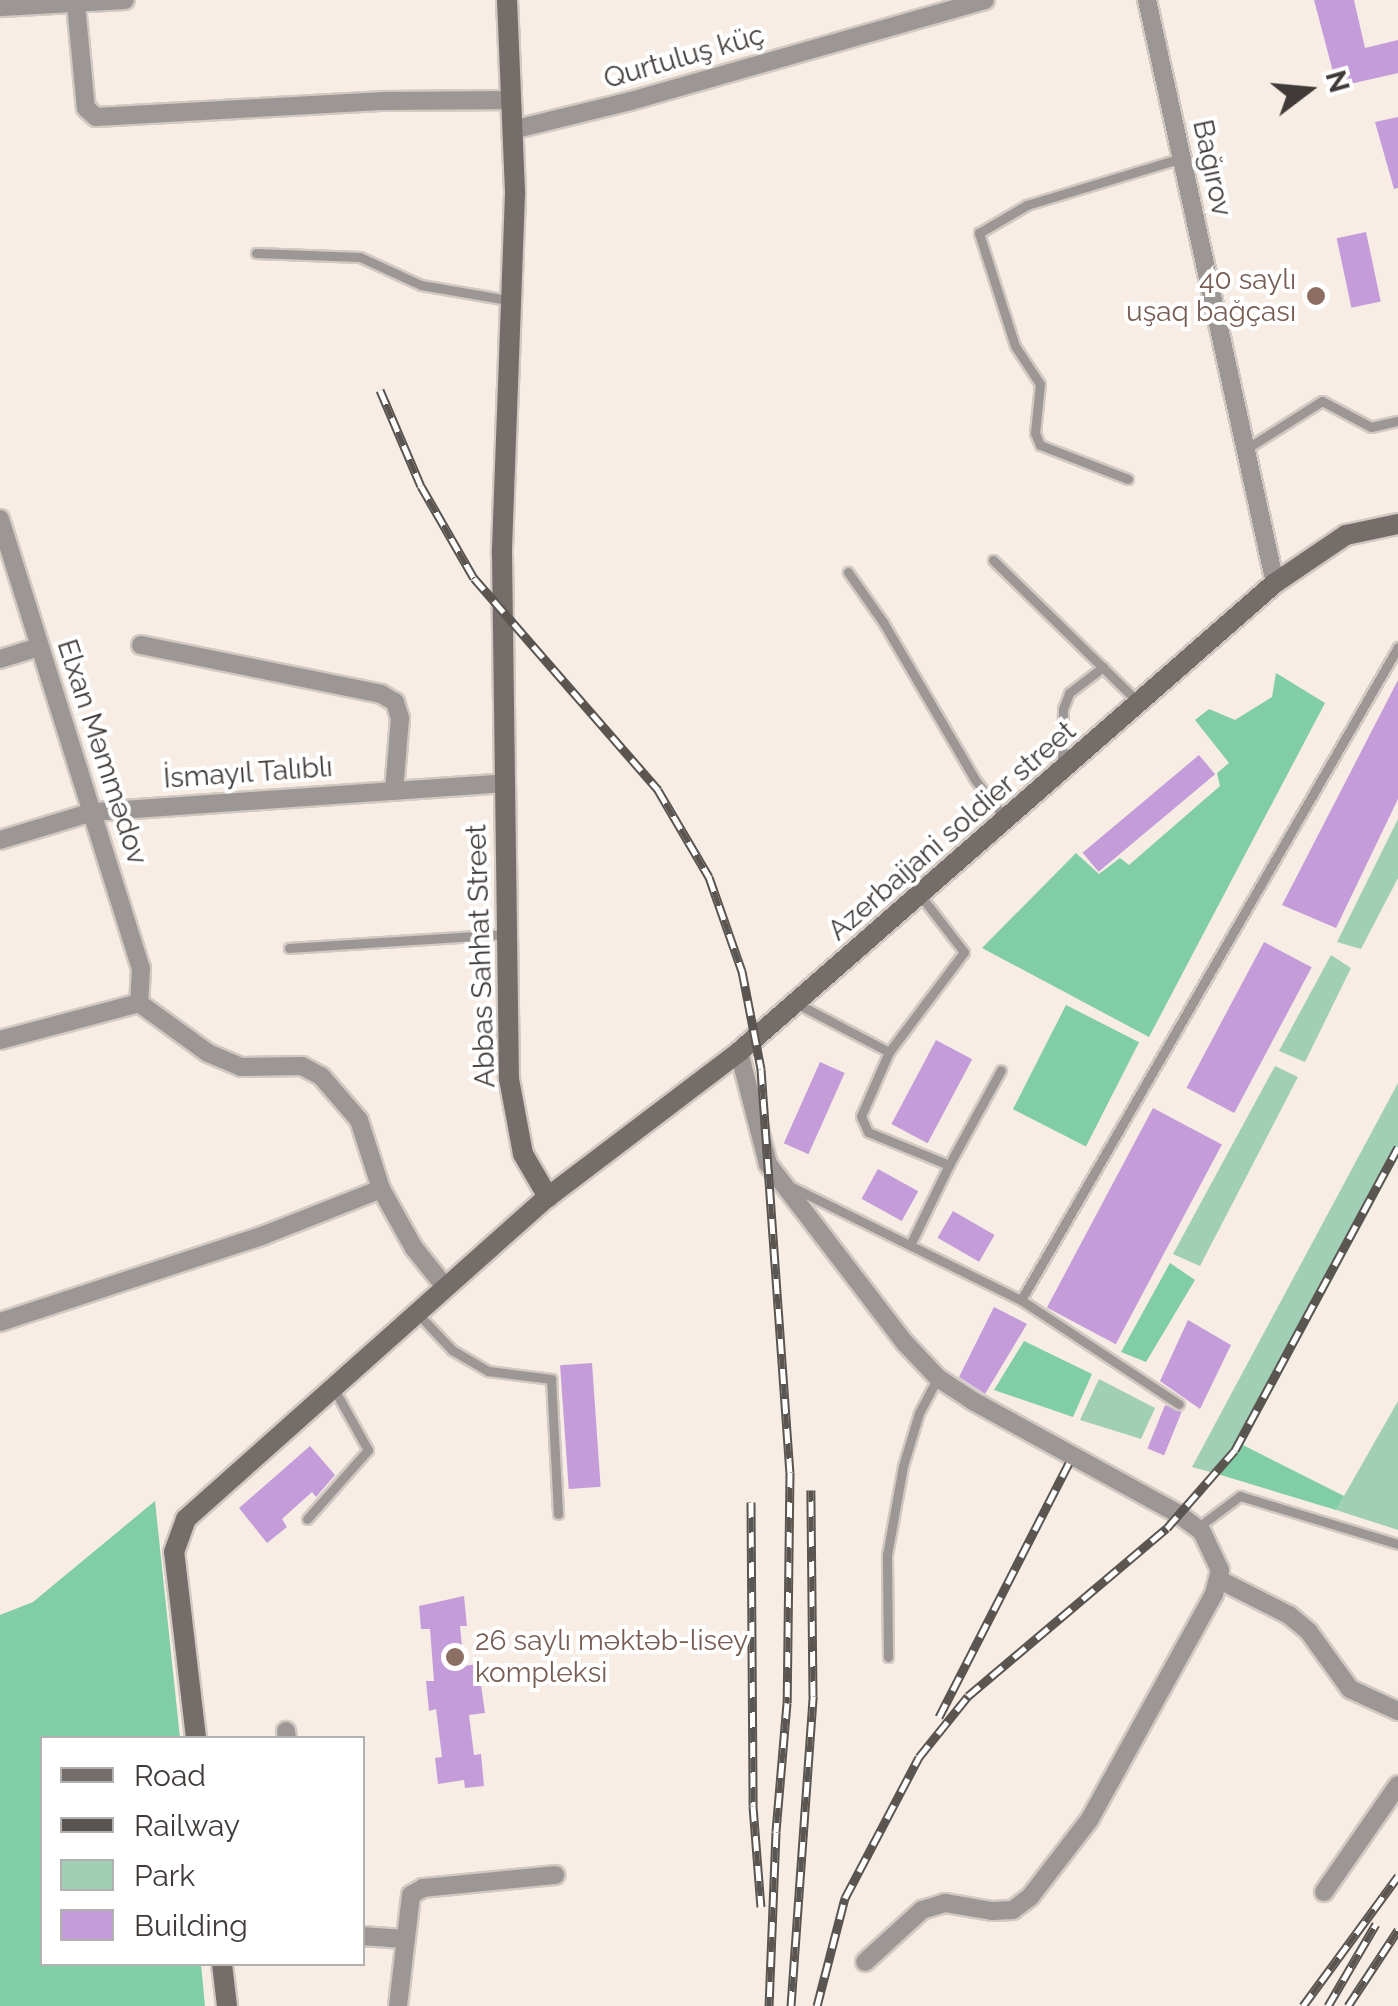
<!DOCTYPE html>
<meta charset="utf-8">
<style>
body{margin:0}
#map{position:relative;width:1398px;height:2006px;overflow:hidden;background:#f7ede4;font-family:Raleway,sans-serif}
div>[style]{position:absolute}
.green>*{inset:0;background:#a1cfb5}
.forest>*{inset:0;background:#81cda5;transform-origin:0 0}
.building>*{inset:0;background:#c49cda;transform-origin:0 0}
.roads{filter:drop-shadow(2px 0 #d2c9c2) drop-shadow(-2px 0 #d2c9c2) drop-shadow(0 2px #d2c9c2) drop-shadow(0 -2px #d2c9c2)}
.service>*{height:9px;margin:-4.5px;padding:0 4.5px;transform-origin:4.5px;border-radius:4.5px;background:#9c9794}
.minor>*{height:18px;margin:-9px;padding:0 9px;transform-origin:9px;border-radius:9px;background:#9c9794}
.secondary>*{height:20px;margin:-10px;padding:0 10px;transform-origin:10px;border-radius:10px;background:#756d6a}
.rail>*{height:9px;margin-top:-4.5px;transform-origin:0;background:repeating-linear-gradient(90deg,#fff 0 15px,#5a5551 0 30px);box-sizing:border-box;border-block:2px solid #5a5551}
.dots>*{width:28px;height:28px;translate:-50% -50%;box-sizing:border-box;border:5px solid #fff;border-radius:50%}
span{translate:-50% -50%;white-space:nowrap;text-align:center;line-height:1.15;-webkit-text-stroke:8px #fff;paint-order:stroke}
.street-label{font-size:28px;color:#403b38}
.education-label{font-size:28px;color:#785e54}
.right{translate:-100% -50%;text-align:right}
.left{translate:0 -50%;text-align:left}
.legend{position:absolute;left:40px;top:1736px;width:325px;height:230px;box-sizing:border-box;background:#fff;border:2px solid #b3b1af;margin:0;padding:12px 18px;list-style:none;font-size:30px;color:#403b38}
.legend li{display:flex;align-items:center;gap:20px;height:50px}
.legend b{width:50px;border:2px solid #b3b1af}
.north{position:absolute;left:1258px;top:40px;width:100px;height:100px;-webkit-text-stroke:8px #fff;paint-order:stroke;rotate:74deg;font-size:28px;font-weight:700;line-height:40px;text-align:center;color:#403b38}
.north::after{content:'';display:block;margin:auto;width:35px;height:45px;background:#403b38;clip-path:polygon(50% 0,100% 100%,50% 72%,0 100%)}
</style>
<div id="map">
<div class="green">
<div style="clip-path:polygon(1398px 819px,1398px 878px,1361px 949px,1337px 942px)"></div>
<div style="clip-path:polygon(1331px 955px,1351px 968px,1305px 1062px,1279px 1051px)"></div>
<div style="clip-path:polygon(1275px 1066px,1298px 1077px,1200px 1266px,1173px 1254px)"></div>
<div style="clip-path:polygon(1398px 1083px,1398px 1158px,1243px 1445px,1214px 1473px,1192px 1467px)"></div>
<div style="clip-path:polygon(1099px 1379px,1155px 1408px,1141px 1439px,1080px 1420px)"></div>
<div style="clip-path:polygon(1398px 1401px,1398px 1530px,1336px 1510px)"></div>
</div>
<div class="forest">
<div style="clip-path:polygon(1276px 673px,1325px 703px,1149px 1037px,982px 948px,1076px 853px,1099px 874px,1120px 858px,1129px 865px,1220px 786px,1217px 773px,1229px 763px,1195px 720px,1209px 709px,1235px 720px,1272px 697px)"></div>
<div style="left:1066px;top:1005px;width:82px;height:117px;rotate:27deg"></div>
<div style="clip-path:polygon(1170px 1263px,1195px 1280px,1146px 1362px,1121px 1352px)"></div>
<div style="clip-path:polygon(1024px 1341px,1092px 1374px,1073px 1417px,994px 1390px)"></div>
<div style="clip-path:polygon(1243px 1445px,1344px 1496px,1336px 1510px,1214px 1473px)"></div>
<div style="clip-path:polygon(155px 1501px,180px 1738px,42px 1738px,42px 1964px,201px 1964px,205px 2006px,0 2006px,0 1615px,33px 1602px)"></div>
</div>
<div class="building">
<div style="clip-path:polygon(1314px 0,1354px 0,1365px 48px,1398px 40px,1398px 73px,1337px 87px)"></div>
<div style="clip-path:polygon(1398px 117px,1398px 188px,1394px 189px,1375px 122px)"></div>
<div style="left:1366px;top:232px;width:71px;height:30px;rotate:78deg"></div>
<div style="clip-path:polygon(1398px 680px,1398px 799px,1336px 928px,1282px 905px)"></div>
<div style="left:1199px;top:755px;width:25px;height:152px;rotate:50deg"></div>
<div style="left:1264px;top:942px;width:54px;height:165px;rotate:28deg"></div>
<div style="left:936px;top:1040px;width:41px;height:95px;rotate:28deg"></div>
<div style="left:820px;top:1062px;width:27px;height:89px;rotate:24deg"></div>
<div style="left:1153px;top:1108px;width:78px;height:226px;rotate:28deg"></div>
<div style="left:878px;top:1169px;width:46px;height:34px;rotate:29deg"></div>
<div style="left:953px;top:1211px;width:48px;height:31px;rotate:30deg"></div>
<div style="clip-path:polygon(994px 1307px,1027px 1324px,985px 1394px,959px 1377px)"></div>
<div style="clip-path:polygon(1188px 1320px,1231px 1345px,1200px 1409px,1160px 1381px)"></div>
<div style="left:592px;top:1363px;width:124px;height:32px;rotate:86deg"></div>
<div style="left:1165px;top:1405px;width:18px;height:47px;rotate:22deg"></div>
<div style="clip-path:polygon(310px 1446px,335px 1475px,316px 1497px,312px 1492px,282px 1519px,287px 1527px,267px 1543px,239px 1508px)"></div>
<div style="clip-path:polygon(464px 1596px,467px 1626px,460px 1626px,464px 1666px,478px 1664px,485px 1713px,469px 1715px,474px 1755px,481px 1754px,484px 1786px,465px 1788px,464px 1780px,438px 1784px,435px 1758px,442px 1757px,436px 1709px,429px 1711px,426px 1681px,434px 1681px,430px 1629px,421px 1629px,419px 1606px)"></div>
</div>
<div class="roads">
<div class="service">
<div style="left:256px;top:253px;width:104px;rotate:2.2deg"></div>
<div style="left:360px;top:257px;width:67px;rotate:24.7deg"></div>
<div style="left:421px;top:285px;width:88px;rotate:9.8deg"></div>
<div style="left:1246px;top:449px;width:90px;rotate:-32.3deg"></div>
<div style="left:1322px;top:401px;width:55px;rotate:28deg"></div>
<div style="left:1371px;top:427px;width:28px;rotate:-13deg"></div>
<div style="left:1128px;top:479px;width:94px;rotate:-158.9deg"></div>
<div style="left:1040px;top:445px;width:13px;rotate:-113deg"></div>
<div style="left:1035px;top:433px;width:49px;rotate:-84.2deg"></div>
<div style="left:1040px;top:384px;width:45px;rotate:-123.3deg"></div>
<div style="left:1015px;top:346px;width:119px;rotate:-107.7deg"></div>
<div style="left:979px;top:233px;width:56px;rotate:-30.3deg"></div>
<div style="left:1027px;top:205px;width:162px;rotate:-16.9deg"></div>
<div style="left:993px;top:560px;width:202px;rotate:44.4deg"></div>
<div style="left:848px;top:572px;width:61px;rotate:55deg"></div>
<div style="left:883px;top:622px;width:184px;rotate:59.7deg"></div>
<div style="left:976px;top:781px;width:47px;rotate:51.9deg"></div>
<div style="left:1062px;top:767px;width:58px;rotate:-89deg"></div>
<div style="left:1063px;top:709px;width:17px;rotate:-69deg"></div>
<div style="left:1069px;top:693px;width:43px;rotate:-37.4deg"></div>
<div style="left:289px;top:948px;width:217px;rotate:-3.7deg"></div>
<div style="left:798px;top:1004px;width:103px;rotate:27.8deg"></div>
<div style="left:949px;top:1165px;width:108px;rotate:-61.3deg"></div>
<div style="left:790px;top:1186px;width:258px;rotate:26.3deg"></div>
<div style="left:1021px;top:1300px;width:189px;rotate:33.4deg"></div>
<div style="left:911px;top:1243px;width:87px;rotate:-64deg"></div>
<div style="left:949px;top:1165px;width:87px;rotate:-157.8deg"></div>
<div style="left:868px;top:1132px;width:17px;rotate:-114deg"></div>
<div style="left:861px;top:1116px;width:70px;rotate:-66.4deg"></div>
<div style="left:889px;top:1052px;width:125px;rotate:-53.1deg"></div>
<div style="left:964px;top:952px;width:72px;rotate:-127.7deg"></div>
<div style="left:1021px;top:1300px;width:754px;rotate:-60deg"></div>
<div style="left:419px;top:1315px;width:48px;rotate:46.7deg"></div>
<div style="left:452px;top:1350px;width:42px;rotate:30.3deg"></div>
<div style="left:488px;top:1371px;width:64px;rotate:7.2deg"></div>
<div style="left:551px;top:1379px;width:135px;rotate:87deg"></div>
<div style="left:307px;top:1519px;width:92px;rotate:-48.5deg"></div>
<div style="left:368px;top:1450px;width:70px;rotate:-119.1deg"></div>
<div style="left:1197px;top:1528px;width:54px;rotate:-36.7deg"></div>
<div style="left:1240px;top:1496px;width:165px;rotate:16.9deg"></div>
<div style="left:888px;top:1657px;width:102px;rotate:-90.6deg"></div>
<div style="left:887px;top:1555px;width:90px;rotate:-79.8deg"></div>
<div style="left:903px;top:1466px;width:55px;rotate:-73.2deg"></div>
<div style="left:919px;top:1413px;width:40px;rotate:-62deg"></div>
</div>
<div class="minor">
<div style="left:1147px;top:0;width:597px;rotate:77.62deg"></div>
<div style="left:76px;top:5px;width:103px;rotate:84.5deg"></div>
<div style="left:86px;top:108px;width:13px;rotate:42deg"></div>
<div style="left:96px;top:117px;width:289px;rotate:-3.2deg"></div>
<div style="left:385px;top:101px;width:126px;rotate:-0.5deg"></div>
<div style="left:0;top:7px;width:125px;rotate:-3.2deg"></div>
<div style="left:512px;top:130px;width:122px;rotate:-13.7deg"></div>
<div style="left:631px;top:101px;width:368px;rotate:-15.9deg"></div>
<div style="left:0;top:519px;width:471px;rotate:72.6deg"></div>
<div style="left:141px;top:968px;width:35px;rotate:93deg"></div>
<div style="left:141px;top:645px;width:245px;rotate:11.5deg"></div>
<div style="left:381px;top:694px;width:16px;rotate:30deg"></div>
<div style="left:395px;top:702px;width:17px;rotate:73deg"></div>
<div style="left:400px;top:718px;width:73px;rotate:94.7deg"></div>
<div style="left:0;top:659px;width:41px;rotate:-17.1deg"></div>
<div style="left:0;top:840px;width:97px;rotate:-16.8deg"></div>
<div style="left:93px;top:812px;width:412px;rotate:-4deg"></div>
<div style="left:139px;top:1003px;width:85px;rotate:35.9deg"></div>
<div style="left:208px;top:1053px;width:36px;rotate:23deg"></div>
<div style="left:241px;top:1067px;width:61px;rotate:-0.9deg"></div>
<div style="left:302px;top:1066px;width:21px;rotate:28deg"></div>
<div style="left:321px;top:1076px;width:58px;rotate:49.2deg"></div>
<div style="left:359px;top:1120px;width:72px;rotate:72.3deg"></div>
<div style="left:381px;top:1189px;width:68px;rotate:60.8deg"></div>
<div style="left:414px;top:1248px;width:51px;rotate:51.3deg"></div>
<div style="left:0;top:1040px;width:144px;rotate:-14.9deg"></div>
<div style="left:739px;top:1052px;width:116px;rotate:75.5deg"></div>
<div style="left:768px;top:1164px;width:225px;rotate:52.6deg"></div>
<div style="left:905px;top:1343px;width:48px;rotate:46.7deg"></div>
<div style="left:938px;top:1378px;width:42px;rotate:33.3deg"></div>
<div style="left:973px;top:1401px;width:233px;rotate:28.8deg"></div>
<div style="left:1177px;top:1513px;width:31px;rotate:37deg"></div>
<div style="left:1202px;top:1532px;width:42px;rotate:64.7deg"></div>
<div style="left:1220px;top:1570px;width:25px;rotate:104deg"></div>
<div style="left:1214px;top:1594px;width:257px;rotate:118.9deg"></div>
<div style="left:1090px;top:1819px;width:98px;rotate:127.6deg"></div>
<div style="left:1030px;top:1897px;width:21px;rotate:143deg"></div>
<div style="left:1013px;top:1910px;width:21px;rotate:177deg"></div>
<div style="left:992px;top:1911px;width:48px;rotate:-170.3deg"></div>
<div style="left:945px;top:1903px;width:24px;rotate:163deg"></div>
<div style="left:922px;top:1910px;width:77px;rotate:137.6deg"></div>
<div style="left:0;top:1322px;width:278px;rotate:-18.2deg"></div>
<div style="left:264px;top:1235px;width:126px;rotate:-21.5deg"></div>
<div style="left:1218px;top:1579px;width:80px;rotate:26.9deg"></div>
<div style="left:1289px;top:1615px;width:26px;rotate:40deg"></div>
<div style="left:1309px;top:1632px;width:70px;rotate:54.3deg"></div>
<div style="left:1350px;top:1689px;width:53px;rotate:24.6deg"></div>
<div style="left:286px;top:1731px;width:7px;rotate:82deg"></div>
<div style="left:1324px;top:1892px;width:130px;rotate:-55.3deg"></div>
<div style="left:362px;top:1936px;width:41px;rotate:4.2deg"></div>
<div style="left:398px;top:2006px;width:112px;rotate:-83.3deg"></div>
<div style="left:411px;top:1895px;width:14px;rotate:-30deg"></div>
<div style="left:423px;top:1888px;width:133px;rotate:-5.6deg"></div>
</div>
<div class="secondary">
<div style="left:507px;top:0;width:194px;rotate:87.6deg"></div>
<div style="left:515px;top:194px;width:360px;rotate:92.1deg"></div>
<div style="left:502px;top:554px;width:525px;rotate:89.24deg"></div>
<div style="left:509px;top:1079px;width:76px;rotate:79.4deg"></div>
<div style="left:523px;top:1154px;width:50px;rotate:59.8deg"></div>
<div style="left:196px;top:1738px;width:187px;rotate:-96.7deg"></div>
<div style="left:174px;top:1552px;width:35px;rotate:-70deg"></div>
<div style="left:186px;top:1519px;width:484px;rotate:-41.7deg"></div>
<div style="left:548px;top:1197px;width:240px;rotate:-37.2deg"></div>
<div style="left:739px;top:1052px;width:712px;rotate:-41.19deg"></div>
<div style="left:1275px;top:583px;width:86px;rotate:-34.1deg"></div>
<div style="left:1346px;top:535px;width:53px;rotate:-11.9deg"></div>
<div style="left:222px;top:1964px;width:42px;rotate:83.2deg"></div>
</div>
</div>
<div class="rail">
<div style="left:380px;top:390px;width:104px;rotate:66.9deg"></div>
<div style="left:421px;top:486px;width:106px;rotate:60.1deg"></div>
<div style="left:474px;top:578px;width:281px;rotate:49deg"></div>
<div style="left:658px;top:790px;width:101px;rotate:59.6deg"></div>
<div style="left:709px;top:877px;width:100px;rotate:70.7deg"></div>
<div style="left:742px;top:971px;width:100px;rotate:79deg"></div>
<div style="left:761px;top:1069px;width:404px;rotate:85.9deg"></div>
<div style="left:790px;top:1472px;width:231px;rotate:90.7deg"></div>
<div style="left:787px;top:1703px;width:129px;rotate:94.9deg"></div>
<div style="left:776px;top:1832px;width:174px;rotate:92.3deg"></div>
<div style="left:751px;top:1502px;width:304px;rotate:89.6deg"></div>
<div style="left:753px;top:1806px;width:101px;rotate:85.5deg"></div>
<div style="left:939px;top:1717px;width:285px;rotate:-62.9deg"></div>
<div style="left:791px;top:2006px;width:311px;rotate:-85.9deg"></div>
<div style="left:813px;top:1696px;width:206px;rotate:-90.6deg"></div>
<div style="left:817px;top:2006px;width:112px;rotate:-75.5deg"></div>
<div style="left:845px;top:1898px;width:159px;rotate:-62.3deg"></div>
<div style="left:919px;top:1757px;width:78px;rotate:-51.2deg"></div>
<div style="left:968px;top:1696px;width:260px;rotate:-40.2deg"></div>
<div style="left:1167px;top:1528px;width:103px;rotate:-48.9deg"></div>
<div style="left:1235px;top:1450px;width:344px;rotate:-61.7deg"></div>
<div style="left:1303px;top:2006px;width:161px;rotate:-53.8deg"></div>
<div style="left:1328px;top:2006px;width:95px;rotate:-59.7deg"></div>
<div style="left:1348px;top:2006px;width:91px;rotate:-56.7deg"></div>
</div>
<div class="dots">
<div style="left:1316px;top:296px;background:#8d6e63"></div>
<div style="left:455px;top:1657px;background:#8d6e63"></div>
</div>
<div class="street-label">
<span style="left:684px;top:57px;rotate:-16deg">Qurtuluş küç</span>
<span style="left:1212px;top:168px;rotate:78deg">Bağırov</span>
<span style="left:102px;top:752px;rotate:72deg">Elxan Məmmədov</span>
<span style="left:248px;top:773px;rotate:-4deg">İsmayıl Talıblı</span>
<span style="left:952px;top:831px;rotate:-41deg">Azerbaijani soldier street</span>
<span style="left:481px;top:956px;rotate:-92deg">Abbas Sahhat Street</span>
</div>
<div class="education-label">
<span class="right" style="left:1296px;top:296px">40 saylı<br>uşaq bağçası</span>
<span class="left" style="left:475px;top:1657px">26 saylı məktəb-lisey<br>kompleksi</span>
</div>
<ul class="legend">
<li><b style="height:12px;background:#756d6a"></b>Road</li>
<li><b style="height:12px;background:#5a5551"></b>Railway</li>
<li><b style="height:28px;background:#a1cfb5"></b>Park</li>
<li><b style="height:28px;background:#c49cda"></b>Building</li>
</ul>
<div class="north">N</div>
</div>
